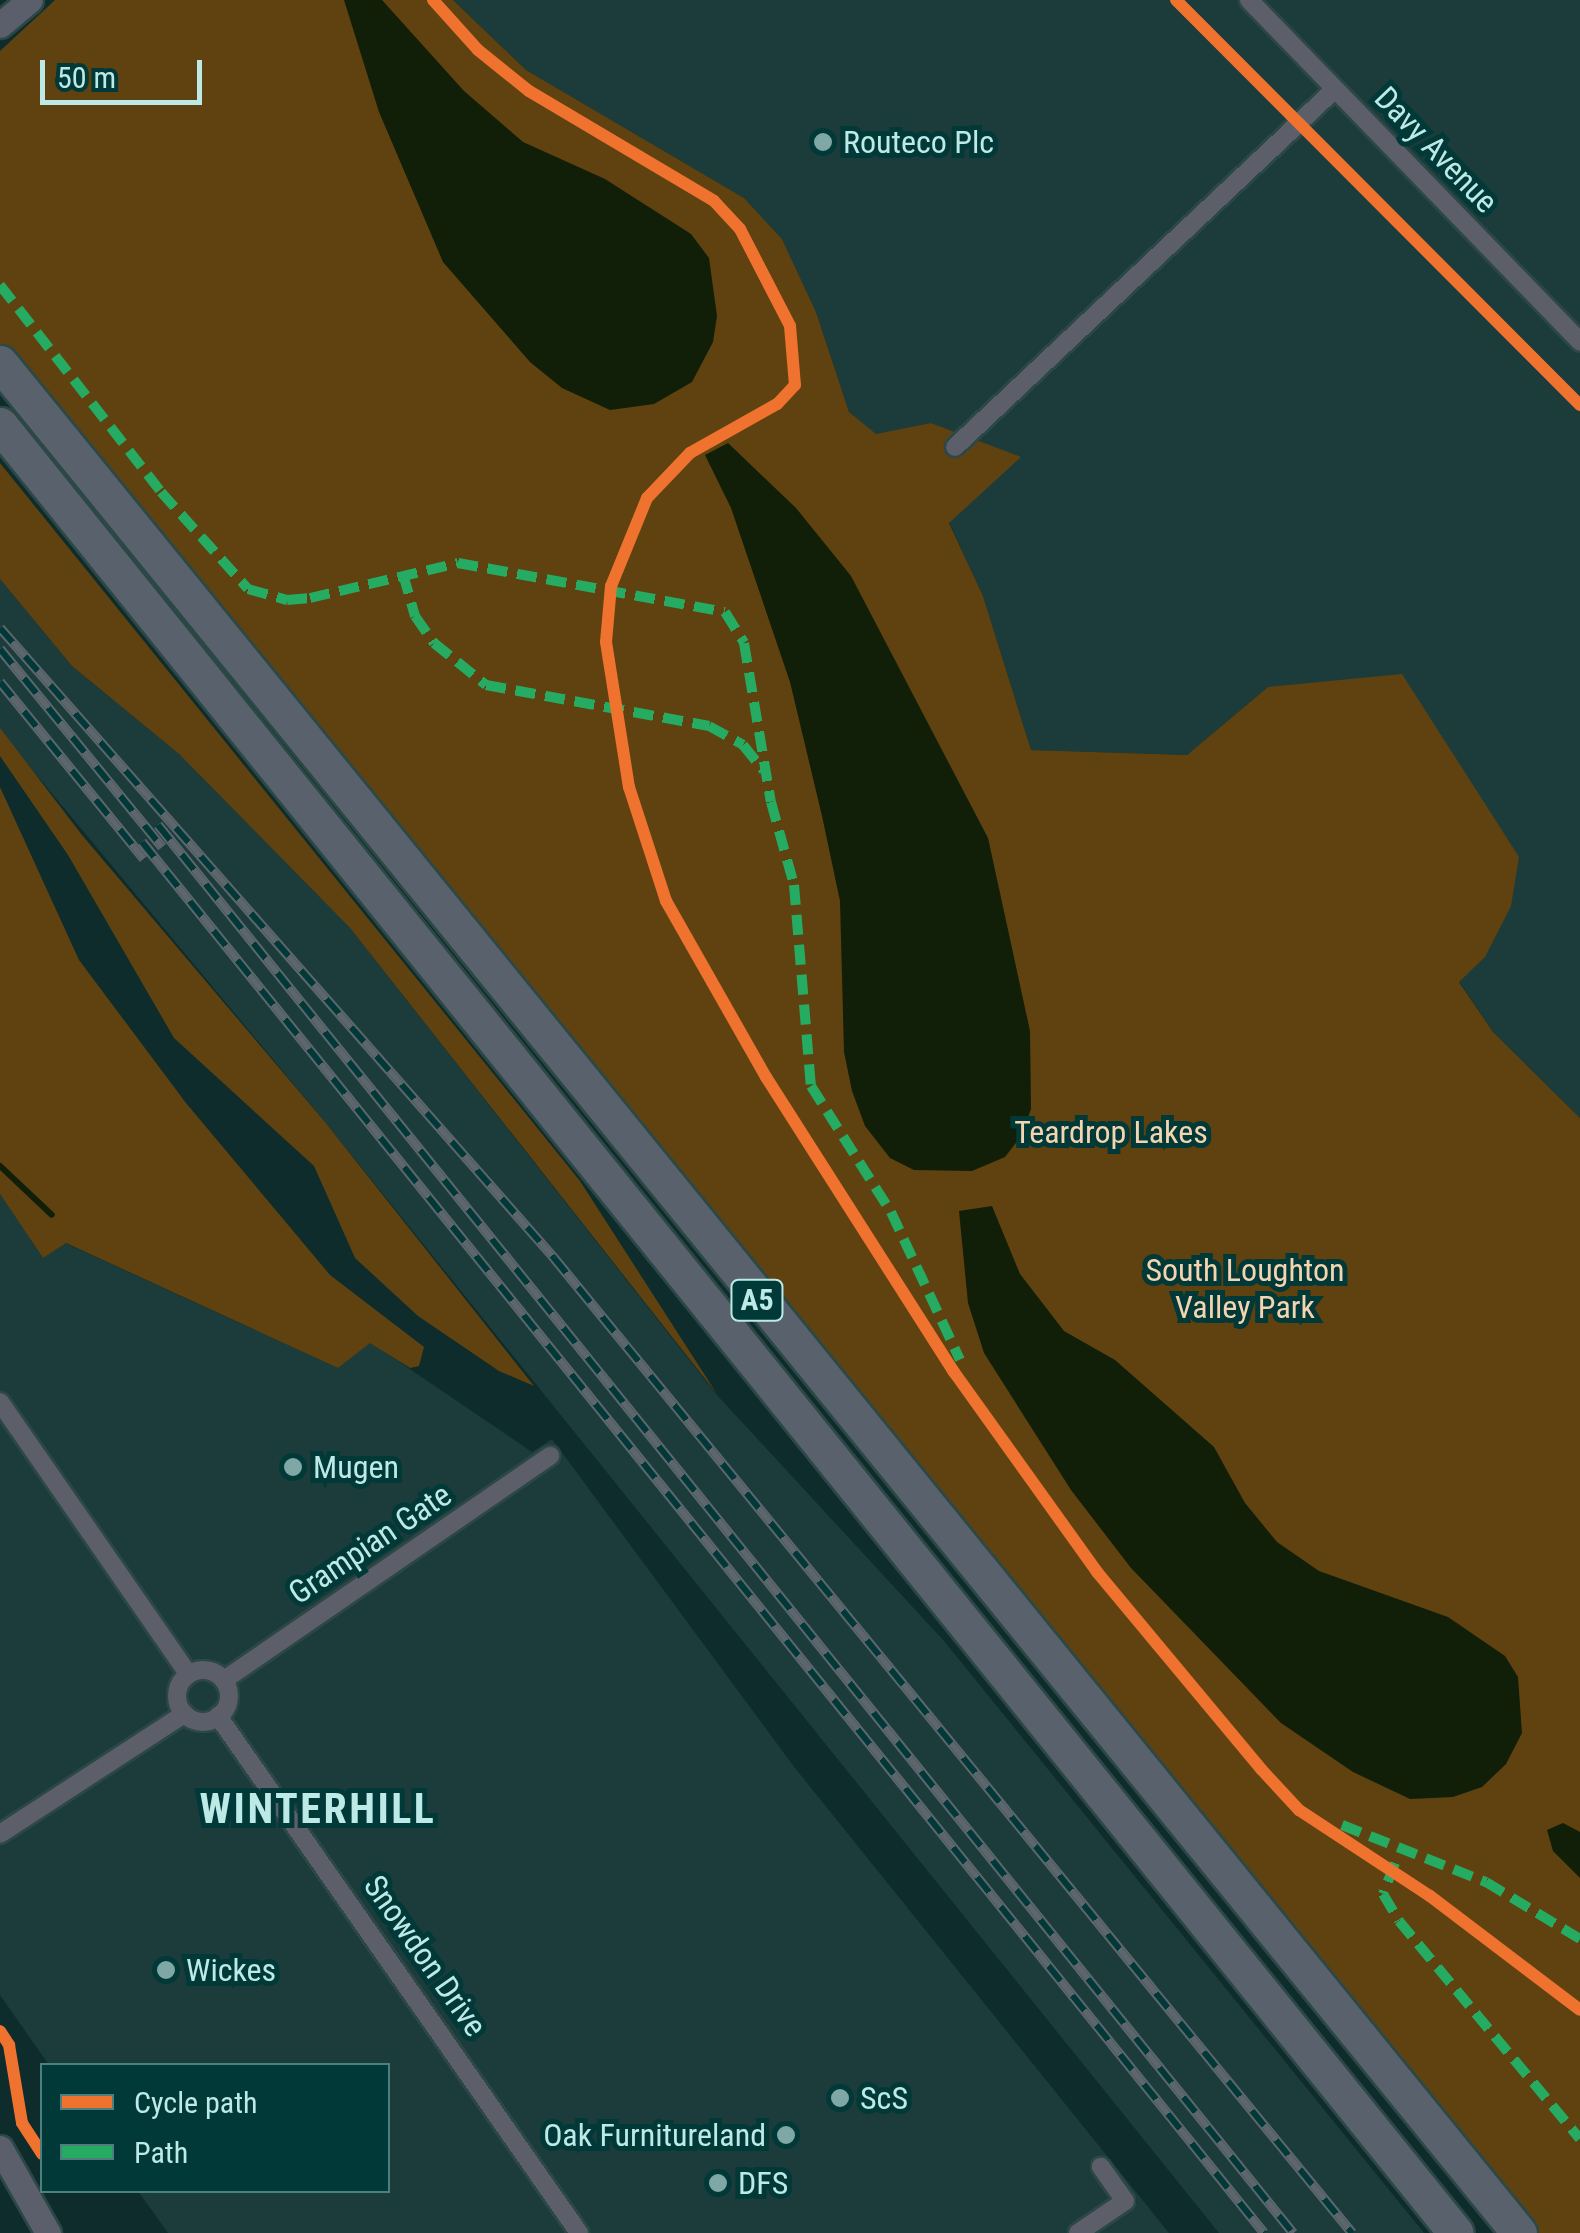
<!DOCTYPE html>
<style>
body{margin:0}
#map{position:relative;width:1580px;height:2233px;overflow:hidden;background:#0d2c2b;font-family:"Roboto Condensed",sans-serif}
div>[style]{position:absolute}
.built>*{inset:0;background:#1b3c3b}
.green>*{inset:0;background:#5f420f}
.water>*{inset:0;background:#111e08}
.stream>*{height:6px;margin:-3px;padding:0 3px;transform-origin:3px;border-radius:3px;background:#111e08}
.roads{filter:drop-shadow(2px 0 #2c4846) drop-shadow(-2px 0 #2c4846) drop-shadow(0 2px #2c4846) drop-shadow(0 -2px #2c4846)}
.street>*{height:18px;margin:-9px;padding:0 9px;transform-origin:9px;border-radius:9px;background:#5c5e69}
.street>.ring{margin:-9px;padding:0;box-sizing:content-box;background:none;border:18px solid #5c5e69;border-radius:50%}
.secondary>*{height:25px;margin:-12.5px;padding:0 12.5px;transform-origin:12.5px;border-radius:12.5px;background:#5a5f6b}
.highway>*{height:35px;margin:-17.5px;padding:0 17.5px;transform-origin:17.5px;border-radius:17.5px;background:#59626c}
.rail>*{height:10px;margin-top:-5px;transform-origin:0;background:repeating-linear-gradient(90deg,#003937 0 19px,#5c666c 0 38px);box-sizing:border-box;border-block:2px solid #5c666c}
.quiet>*{height:10px;margin-top:-5px;transform-origin:0;background:repeating-linear-gradient(90deg,#26ab63 0 20px,transparent 0 30px)}
.cycleway>*{height:12px;margin:-6px;padding:0 6px;transform-origin:6px;border-radius:6px;background:#ef722f}
.dots>*{width:28px;height:28px;translate:-50% -50%;box-sizing:border-box;border:5px solid #003937;border-radius:50%}
span{translate:-50% -50%;white-space:nowrap;text-align:center;line-height:1.15;-webkit-text-stroke:10px #003937;paint-order:stroke}
.shield-label span{padding:2px 8px;background:#003937;border:2px solid;border-radius:8px;-webkit-text-stroke-width:0}
.shield-label{font-size:30px;color:#bde9e6;font-weight:700}
.poi-label{font-size:32px;color:#bde9e6}
.left{translate:0 -50%;text-align:left}
.right{translate:-100% -50%;text-align:right}
.street-label{font-size:32px;color:#bde9e6}
.park-label{font-size:32px;color:#f5d5b1}
.district-label{font-size:42px;color:#bde9e6;font-weight:700;letter-spacing:2.5px}
.legend{position:absolute;left:40px;top:2063px;width:350px;height:130px;box-sizing:border-box;background:#003937;border:2px solid #4c7f7d;margin:0;padding:12px 18px;list-style:none;font-size:30px;color:#bde9e6}
.legend li{display:flex;align-items:center;gap:20px;height:50px}
.legend b{width:50px;border:2px solid #4c7f7d}
.scale{position:absolute;left:40px;top:60px;width:162px;height:45px;box-sizing:border-box;border:5px solid #bde9e6;border-top:0;padding-left:12px;font-size:30px;line-height:35px;white-space:nowrap;color:#bde9e6;-webkit-text-stroke:8px #003937;paint-order:stroke}
</style>
<div id="map">
<div class="built">
<div style="clip-path:polygon(453px 0,1580px 0,1580px 1118px,1493px 1032px,1459px 981px,1485px 957px,1268px 687px,1187px 755px,1031px 750px,983px 596px,949px 522px,1020px 457px,931px 423px,876px 435px,849px 412px,816px 312px,782px 239px,744px 198px,526px 70px)"></div>
<div style="clip-path:polygon(0 579px,72px 666px,179px 754px,350px 928px,716px 1394px,944px 1641px,1424px 2233px,1219px 2233px,325px 1122px,0 731px)"></div>
<div style="clip-path:polygon(0 1194px,43px 1258px,65px 1243px,338px 1368px,370px 1342px,532px 1452px,552px 1439px,795px 1768px,1169px 2233px,168px 2233px,138px 2191px,388px 2190px,388px 2066px,49px 2065px,0 1995px)"></div>
</div>
<div class="green">
<div style="clip-path:polygon(55px 0,453px 0,526px 70px,744px 198px,782px 239px,816px 312px,849px 412px,876px 434px,931px 423px,1021px 457px,949px 523px,983px 596px,1031px 750px,1187px 755px,1268px 687px,1402px 674px,1519px 857px,1511px 906px,1485px 957px,1459px 982px,1493px 1032px,1580px 1118px,1580px 2233px,1517px 2233px,0 363px,0 51px)"></div>
<div style="clip-path:polygon(0 463px,580px 1181px,717px 1394px,350px 928px,179px 754px,72px 666px,0 579px)"></div>
<div style="clip-path:polygon(0 728px,82px 835px,325px 1122px,534px 1386px,499px 1371px,418px 1316px,355px 1258px,314px 1166px,174px 1038px,68px 855px,0 756px)"></div>
<div style="clip-path:polygon(0 787px,79px 960px,186px 1103px,330px 1275px,424px 1347px,419px 1366px,410px 1368px,370px 1343px,338px 1368px,66px 1243px,43px 1258px,0 1194px)"></div>
</div>
<div class="water">
<div style="clip-path:polygon(344px 0,382px 0,464px 91px,523px 142px,605px 179px,691px 234px,709px 258px,717px 316px,713px 342px,692px 382px,654px 404px,610px 410px,562px 388px,530px 362px,443px 262px,379px 112px)"></div>
<div style="clip-path:polygon(728px 443px,796px 508px,851px 576px,988px 838px,1030px 1031px,1031px 1109px,1022px 1135px,1005px 1157px,972px 1171px,914px 1170px,890px 1158px,865px 1126px,852px 1091px,844px 1052px,840px 901px,822px 816px,790px 682px,731px 508px,705px 455px)"></div>
<div style="clip-path:polygon(992px 1206px,1020px 1274px,1064px 1331px,1115px 1360px,1214px 1447px,1245px 1503px,1277px 1542px,1319px 1571px,1448px 1617px,1505px 1656px,1518px 1677px,1522px 1733px,1506px 1764px,1482px 1787px,1453px 1797px,1410px 1799px,1353px 1772px,1281px 1723px,1131px 1568px,1071px 1490px,984px 1353px,968px 1303px,959px 1211px)"></div>
<div style="clip-path:polygon(1563px 1823px,1580px 1832px,1580px 1878px,1553px 1851px,1547px 1830px)"></div>
</div>
<div class="stream">
<div style="left:0;top:1166px;width:71px;rotate:43.3deg"></div>
</div>
<div class="roads">
<div class="street">
<div style="left:1249px;top:0;width:476px;rotate:45.9deg"></div>
<div style="left:955px;top:447px;width:522px;rotate:-43.29deg"></div>
<div style="left:0;top:1402px;width:331px;rotate:55.3deg"></div>
<div class="ring" style="left:177px;top:1670px;width:34px;height:34px"></div>
<div style="left:224px;top:1680px;width:396px;rotate:-34.5deg"></div>
<div style="left:218px;top:1716px;width:631px;rotate:55.07deg"></div>
<div style="left:0;top:1834px;width:220px;rotate:-33.1deg"></div>
<div style="left:1078px;top:2233px;width:57px;rotate:-34.2deg"></div>
<div style="left:1125px;top:2201px;width:42px;rotate:-125.2deg"></div>
</div>
<div class="secondary">
<div style="left:0;top:25px;width:39px;rotate:-40deg"></div>
<div style="left:0;top:2148px;width:98px;rotate:60.5deg"></div>
</div>
<div class="highway">
<div style="left:0;top:363px;width:2409px;rotate:50.91deg"></div>
<div style="left:0;top:425px;width:2321px;rotate:51.16deg"></div>
</div>
</div>
<div class="rail">
<div style="left:0;top:628px;width:839px;rotate:48.67deg"></div>
<div style="left:554px;top:1258px;width:1260px;rotate:50.7deg"></div>
<div style="left:0;top:649px;width:256px;rotate:50.7deg"></div>
<div style="left:0;top:682px;width:228px;rotate:50.9deg"></div>
<div style="left:158px;top:825px;width:1809px;rotate:51.13deg"></div>
<div style="left:142px;top:842px;width:1787px;rotate:51.11deg"></div>
</div>
<div class="quiet">
<div style="left:0;top:285px;width:262px;rotate:52.1deg"></div>
<div style="left:161px;top:492px;width:130px;rotate:48.1deg"></div>
<div style="left:248px;top:589px;width:41px;rotate:15.8deg"></div>
<div style="left:287px;top:600px;width:23px;rotate:-5deg"></div>
<div style="left:310px;top:598px;width:152px;rotate:-13.3deg"></div>
<div style="left:458px;top:563px;width:271px;rotate:10.4deg"></div>
<div style="left:725px;top:612px;width:36px;rotate:58deg"></div>
<div style="left:744px;top:643px;width:161px;rotate:80.4deg"></div>
<div style="left:771px;top:802px;width:86px;rotate:74.5deg"></div>
<div style="left:794px;top:885px;width:202px;rotate:85.2deg"></div>
<div style="left:811px;top:1086px;width:149px;rotate:57.6deg"></div>
<div style="left:891px;top:1212px;width:163px;rotate:65deg"></div>
<div style="left:403px;top:574px;width:44px;rotate:74.1deg"></div>
<div style="left:415px;top:616px;width:33px;rotate:55deg"></div>
<div style="left:434px;top:643px;width:67px;rotate:38.9deg"></div>
<div style="left:486px;top:685px;width:227px;rotate:10.4deg"></div>
<div style="left:709px;top:726px;width:39px;rotate:29deg"></div>
<div style="left:743px;top:745px;width:33px;rotate:51deg"></div>
<div style="left:1342px;top:1825px;width:155px;rotate:21.6deg"></div>
<div style="left:1486px;top:1882px;width:110px;rotate:31.2deg"></div>
<div style="left:1395px;top:1863px;width:33px;rotate:111deg"></div>
<div style="left:1383px;top:1894px;width:31px;rotate:59deg"></div>
<div style="left:1399px;top:1921px;width:283px;rotate:50.3deg"></div>
</div>
<div class="cycleway">
<div style="left:433px;top:0;width:67px;rotate:48deg"></div>
<div style="left:478px;top:50px;width:65px;rotate:38.8deg"></div>
<div style="left:529px;top:91px;width:215px;rotate:30.7deg"></div>
<div style="left:714px;top:201px;width:38px;rotate:47deg"></div>
<div style="left:740px;top:229px;width:109px;rotate:62.7deg"></div>
<div style="left:790px;top:326px;width:59px;rotate:85.2deg"></div>
<div style="left:795px;top:385px;width:26px;rotate:133deg"></div>
<div style="left:777px;top:404px;width:100px;rotate:150.6deg"></div>
<div style="left:690px;top:453px;width:62px;rotate:133.7deg"></div>
<div style="left:647px;top:498px;width:95px;rotate:112.2deg"></div>
<div style="left:611px;top:586px;width:56px;rotate:95.1deg"></div>
<div style="left:606px;top:642px;width:147px;rotate:81deg"></div>
<div style="left:629px;top:787px;width:120px;rotate:72deg"></div>
<div style="left:666px;top:901px;width:202px;rotate:60.4deg"></div>
<div style="left:766px;top:1077px;width:350px;rotate:57.5deg"></div>
<div style="left:954px;top:1372px;width:246px;rotate:54.4deg"></div>
<div style="left:1097px;top:1572px;width:256px;rotate:50.2deg"></div>
<div style="left:1261px;top:1769px;width:56px;rotate:47.2deg"></div>
<div style="left:1299px;top:1810px;width:157px;rotate:33.3deg"></div>
<div style="left:1430px;top:1896px;width:188px;rotate:37.2deg"></div>
<div style="left:1176px;top:0;width:572px;rotate:45.07deg"></div>
<div style="left:0;top:2031px;width:17px;rotate:57deg"></div>
<div style="left:9px;top:2045px;width:79px;rotate:80.5deg"></div>
<div style="left:22px;top:2123px;width:37px;rotate:57deg"></div>
</div>
<div class="dots">
<div style="left:823px;top:142px;background:#7fa7a5"></div>
<div style="left:293px;top:1467px;background:#7fa7a5"></div>
<div style="left:166px;top:1970px;background:#7fa7a5"></div>
<div style="left:840px;top:2098px;background:#7fa7a5"></div>
<div style="left:786px;top:2135px;background:#7fa7a5"></div>
<div style="left:718px;top:2183px;background:#7fa7a5"></div>
</div>
<div class="shield-label">
<span style="left:757px;top:1300px">A5</span>
</div>
<div class="poi-label">
<span class="left" style="left:843px;top:142px">Routeco Plc</span>
<span class="left" style="left:313px;top:1467px">Mugen</span>
<span class="left" style="left:186px;top:1970px">Wickes</span>
<span class="left" style="left:860px;top:2098px">ScS</span>
<span class="right" style="left:766px;top:2135px">Oak Furnitureland</span>
<span class="left" style="left:738px;top:2183px">DFS</span>
</div>
<div class="street-label">
<span style="left:1436px;top:150px;rotate:46deg">Davy Avenue</span>
<span style="left:370px;top:1544px;rotate:-34deg">Grampian Gate</span>
<span style="left:425px;top:1956px;rotate:55deg">Snowdon Drive</span>
</div>
<div class="park-label">
<span style="left:1111px;top:1132px">Teardrop Lakes</span>
<span style="left:1245px;top:1289px">South Loughton<br>Valley Park</span>
</div>
<div class="district-label">
<span style="left:318px;top:1809px">WINTERHILL</span>
</div>
<ul class="legend">
<li><b style="height:12px;background:#ef722f"></b>Cycle path</li>
<li><b style="height:12px;background:#26ab63"></b>Path</li>
</ul>
<div class="scale">50 m</div>
</div>
